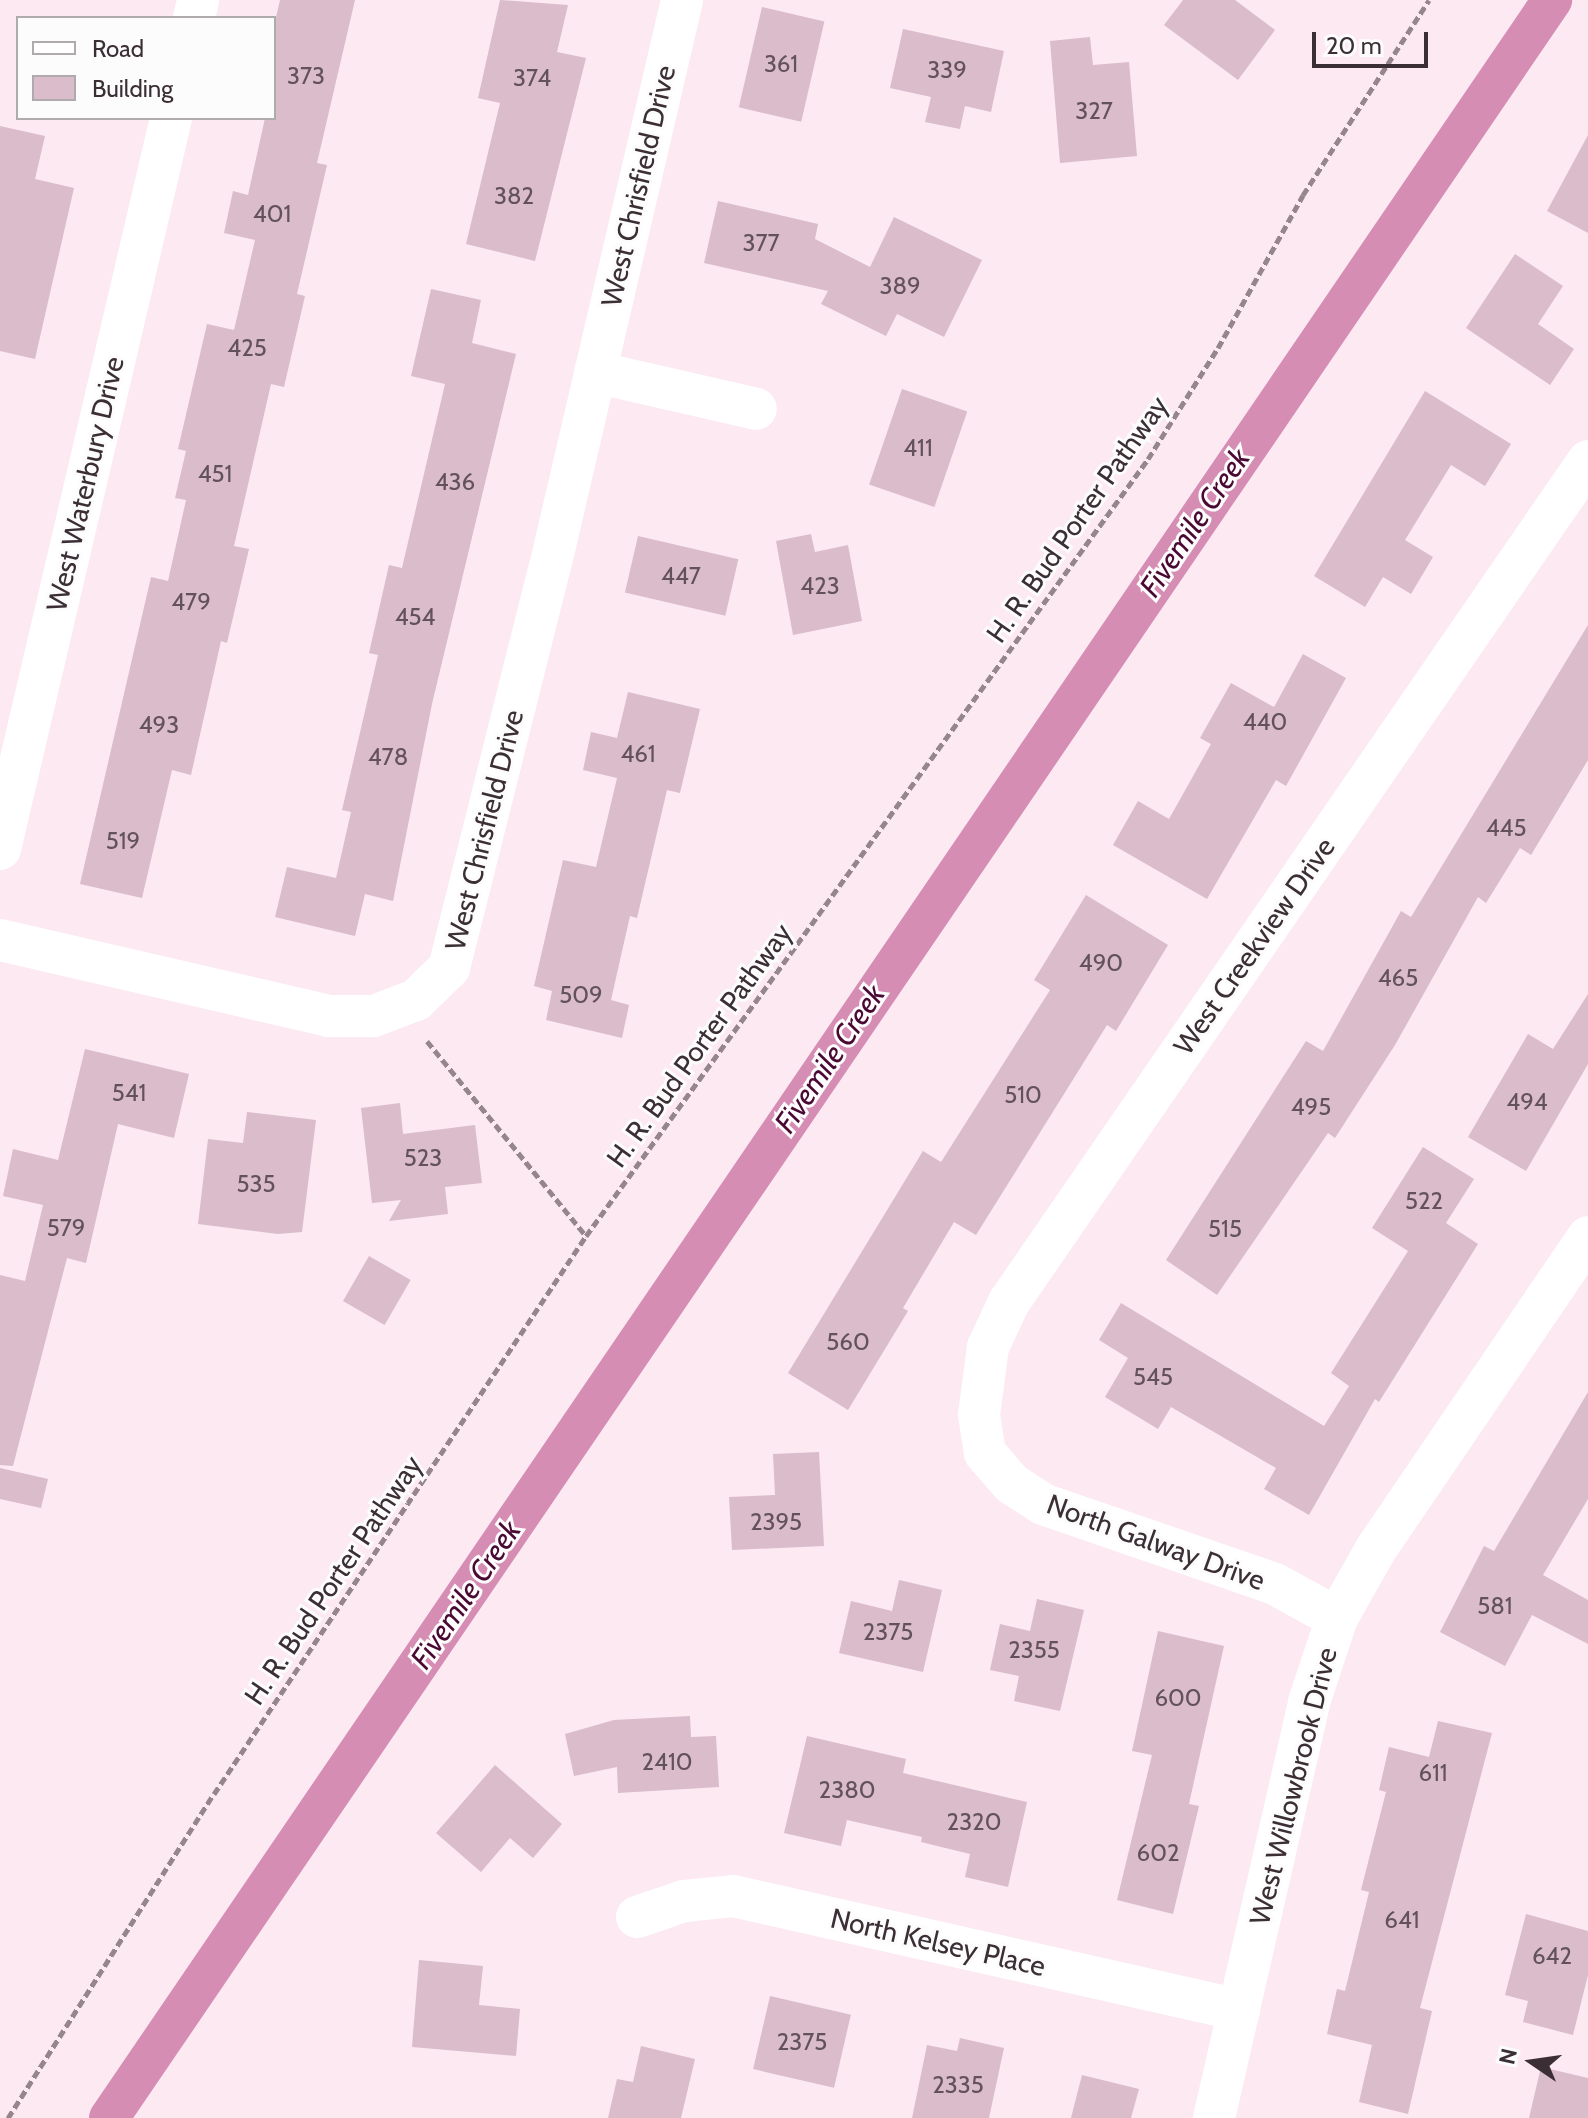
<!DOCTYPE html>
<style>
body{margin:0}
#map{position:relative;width:1588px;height:2118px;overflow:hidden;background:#fce9f2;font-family:Cabin,sans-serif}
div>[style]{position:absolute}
.canal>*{height:40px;margin:-20px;padding:0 20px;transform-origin:20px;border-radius:20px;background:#d68db4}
.building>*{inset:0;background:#dabccb;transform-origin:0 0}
.path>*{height:5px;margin-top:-2.5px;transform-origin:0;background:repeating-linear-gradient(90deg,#95868d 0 8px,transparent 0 12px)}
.street>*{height:42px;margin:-21px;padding:0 21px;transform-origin:21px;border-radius:21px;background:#fff}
span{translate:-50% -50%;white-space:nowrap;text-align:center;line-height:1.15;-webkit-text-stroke:6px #fcfcfc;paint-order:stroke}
.number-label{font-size:24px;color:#63525a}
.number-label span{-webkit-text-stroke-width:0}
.street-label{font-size:28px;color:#3b2f35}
.water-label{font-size:30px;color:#4a0933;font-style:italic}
.legend{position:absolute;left:16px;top:16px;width:260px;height:104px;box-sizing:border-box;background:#fcfcfc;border:2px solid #afaaac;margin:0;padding:10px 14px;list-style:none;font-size:24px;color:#3b2f35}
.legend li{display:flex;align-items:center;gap:16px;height:40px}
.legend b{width:40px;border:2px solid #afaaac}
.north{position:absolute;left:1492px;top:2022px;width:80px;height:80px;-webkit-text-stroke:6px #fcfcfc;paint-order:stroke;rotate:283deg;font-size:22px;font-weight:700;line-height:32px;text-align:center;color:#3b2f35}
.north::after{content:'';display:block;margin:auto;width:28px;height:36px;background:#3b2f35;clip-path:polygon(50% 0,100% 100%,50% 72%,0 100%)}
.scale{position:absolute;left:1312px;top:32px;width:116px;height:36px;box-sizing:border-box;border:4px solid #3b2f35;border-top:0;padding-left:10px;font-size:24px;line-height:28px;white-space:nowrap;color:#3b2f35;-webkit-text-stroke:6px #fcfcfc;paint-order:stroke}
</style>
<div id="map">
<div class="canal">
<div style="left:109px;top:2118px;width:2563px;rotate:-55.73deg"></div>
</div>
<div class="building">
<div style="clip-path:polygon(280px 0,355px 0,317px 163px,327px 165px,297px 294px,305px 296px,284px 387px,271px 384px,234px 546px,249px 549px,227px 643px,221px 641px,191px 775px,172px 770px,142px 898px,80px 884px,151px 577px,168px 581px,186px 500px,175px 498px,186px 451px,178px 449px,207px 324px,234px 330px,255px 240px,224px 233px,233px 191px,248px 195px,265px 118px,274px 118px,274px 26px)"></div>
<div style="clip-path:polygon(500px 0,568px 5px,557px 52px,586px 58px,535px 261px,466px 244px,500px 103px,478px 98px)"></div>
<div style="clip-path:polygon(1183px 0,1235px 0,1275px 30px,1238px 80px,1164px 25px)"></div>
<div style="left:762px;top:7px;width:64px;height:103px;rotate:13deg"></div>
<div style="clip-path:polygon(903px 29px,1004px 51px,991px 112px,965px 106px,960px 129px,925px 122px,931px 97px,890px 88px)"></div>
<div style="clip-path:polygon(1090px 37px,1093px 65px,1129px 62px,1137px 156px,1060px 163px,1050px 41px)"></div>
<div style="clip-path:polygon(0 126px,45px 136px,35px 179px,74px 188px,35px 359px,0 351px)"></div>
<div style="clip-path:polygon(1588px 135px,1588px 233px,1547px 211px)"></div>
<div style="clip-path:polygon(718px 201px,818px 224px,815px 239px,870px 267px,894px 217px,982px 260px,944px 337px,897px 314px,886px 336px,821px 304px,828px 291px,704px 263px)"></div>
<div style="clip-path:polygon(1515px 254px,1563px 286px,1538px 324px,1574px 349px,1550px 385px,1466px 328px)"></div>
<div style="clip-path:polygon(431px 289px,481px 300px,472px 343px,516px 354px,432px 704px,393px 901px,365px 894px,355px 936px,275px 917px,287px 867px,336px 878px,351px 812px,342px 810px,378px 655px,369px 653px,389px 565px,402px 568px,445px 384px,411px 376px)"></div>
<div style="left:902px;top:389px;width:69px;height:101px;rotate:19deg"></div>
<div style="clip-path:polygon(1425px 391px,1511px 444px,1485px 486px,1451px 465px,1405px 540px,1433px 557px,1411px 594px,1383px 577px,1365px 607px,1314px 576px)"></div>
<div style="clip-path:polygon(811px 534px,815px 552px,848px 545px,862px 621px,793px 635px,776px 541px)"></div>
<div style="left:638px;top:536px;width:103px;height:58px;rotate:13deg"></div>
<div style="clip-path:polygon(1588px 625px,1588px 760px,1531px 855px,1520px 848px,1486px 903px,1478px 897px,1395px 1045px,1335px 1138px,1328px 1133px,1217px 1295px,1166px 1260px,1306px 1041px,1323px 1051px,1401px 911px,1411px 917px)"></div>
<div style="clip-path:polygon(1303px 654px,1346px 678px,1286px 786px,1276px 780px,1207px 899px,1113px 845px,1138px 801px,1169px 819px,1211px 744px,1200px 738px,1231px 683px,1274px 707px)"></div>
<div style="clip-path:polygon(628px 692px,700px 709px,680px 793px,667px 790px,637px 918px,630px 916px,611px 1000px,629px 1005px,622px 1038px,546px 1020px,552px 991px,534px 986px,563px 860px,596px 867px,617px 778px,583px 770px,591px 732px,617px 738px)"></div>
<div style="clip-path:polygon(1086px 895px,1168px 945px,1116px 1031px,1107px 1025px,976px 1235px,954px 1222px,903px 1308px,908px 1311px,848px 1410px,788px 1373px,923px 1151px,941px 1162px,1050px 990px,1034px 980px)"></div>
<div style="clip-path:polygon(1588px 994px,1588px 1064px,1526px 1171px,1468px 1137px,1528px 1034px,1553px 1049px)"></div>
<div style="clip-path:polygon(85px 1049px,189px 1074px,174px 1138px,118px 1124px,86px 1263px,67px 1258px,13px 1466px,0 1465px,0 1275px,25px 1281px,43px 1205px,3px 1196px,13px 1149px,58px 1160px)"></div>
<div style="clip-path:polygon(400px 1103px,403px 1134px,475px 1125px,482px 1183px,445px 1187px,448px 1214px,389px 1221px,401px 1200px,372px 1203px,361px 1108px)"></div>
<div style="clip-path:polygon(247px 1112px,316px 1120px,302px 1232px,278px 1234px,198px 1224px,208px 1139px,243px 1143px)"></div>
<div style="clip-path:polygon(1423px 1147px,1474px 1179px,1446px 1223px,1478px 1244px,1379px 1402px,1375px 1399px,1309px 1515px,1264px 1489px,1276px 1468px,1171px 1407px,1158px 1429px,1105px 1397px,1128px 1358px,1099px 1340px,1121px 1303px,1324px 1426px,1349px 1386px,1331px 1373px,1408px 1251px,1372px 1228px)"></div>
<div style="left:369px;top:1256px;width:48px;height:52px;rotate:30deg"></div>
<div style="clip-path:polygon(1588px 1392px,1588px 1499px,1543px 1575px,1588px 1600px,1588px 1644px,1532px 1615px,1505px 1666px,1440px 1632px,1484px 1546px,1494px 1551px)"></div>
<div style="clip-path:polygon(819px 1452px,824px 1546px,732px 1550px,729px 1497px,775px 1495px,773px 1454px)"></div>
<div style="clip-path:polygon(0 1468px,48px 1479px,41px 1508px,0 1499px)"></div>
<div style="clip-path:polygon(899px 1580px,942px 1590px,923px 1672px,839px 1653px,851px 1601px,892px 1611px)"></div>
<div style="clip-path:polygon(1037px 1599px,1084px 1610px,1060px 1711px,1014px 1701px,1019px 1676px,990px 1670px,1000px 1624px,1030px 1631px)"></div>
<div style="clip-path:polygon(1158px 1631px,1224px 1646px,1189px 1804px,1199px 1806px,1173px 1914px,1117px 1900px,1152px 1755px,1132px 1751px)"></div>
<div style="clip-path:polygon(690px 1716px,691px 1737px,716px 1736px,719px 1787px,618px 1793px,617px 1767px,574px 1776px,565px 1734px,614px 1720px)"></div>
<div style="clip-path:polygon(1438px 1721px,1492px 1733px,1420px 2008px,1432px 2011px,1408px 2114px,1359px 2102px,1372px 2045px,1327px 2034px,1337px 1989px,1345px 1991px,1369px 1892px,1361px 1890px,1386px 1792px,1379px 1790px,1389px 1747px,1429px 1757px)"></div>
<div style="clip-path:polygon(807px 1736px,906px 1759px,903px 1773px,1027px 1802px,1008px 1887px,965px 1877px,970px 1854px,921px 1842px,922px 1837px,847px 1820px,841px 1846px,784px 1833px)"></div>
<div style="clip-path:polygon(495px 1765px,562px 1824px,533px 1858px,510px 1838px,481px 1872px,436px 1833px)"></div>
<div style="clip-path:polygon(1526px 1914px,1588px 1931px,1588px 1975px,1573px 2035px,1523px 2022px,1528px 2001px,1505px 1995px)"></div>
<div style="clip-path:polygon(419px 1960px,483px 1966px,479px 2005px,520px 2009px,516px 2056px,412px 2047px)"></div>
<div style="left:770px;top:1996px;width:83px;height:75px;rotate:13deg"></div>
<div style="clip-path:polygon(960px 2038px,1004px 2048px,989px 2118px,912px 2118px,927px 2045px,957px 2051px)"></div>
<div style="clip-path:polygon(641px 2046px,695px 2059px,681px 2118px,608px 2118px,617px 2079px,633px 2082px)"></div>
<div style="clip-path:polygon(1541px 2067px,1588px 2078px,1588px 2118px,1529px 2118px)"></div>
<div style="clip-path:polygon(1082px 2075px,1139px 2089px,1131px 2118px,1071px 2118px)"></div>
</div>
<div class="path">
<div style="left:427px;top:1041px;width:252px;rotate:50.8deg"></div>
<div style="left:8px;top:2118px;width:384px;rotate:-57.6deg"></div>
<div style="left:214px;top:1794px;width:671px;rotate:-56.31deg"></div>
<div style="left:586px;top:1236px;width:959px;rotate:-54.12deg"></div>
<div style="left:1148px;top:459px;width:131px;rotate:-57.8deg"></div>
<div style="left:1218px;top:348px;width:175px;rotate:-60.9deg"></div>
<div style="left:1303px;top:195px;width:232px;rotate:-57.1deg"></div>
</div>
<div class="street">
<div style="left:194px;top:18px;width:18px;rotate:-77deg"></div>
<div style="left:595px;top:372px;width:165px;rotate:12.9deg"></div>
<div style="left:0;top:849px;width:751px;rotate:-76.83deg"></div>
<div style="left:0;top:940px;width:337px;rotate:13deg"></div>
<div style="left:328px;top:1016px;width:46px"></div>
<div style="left:374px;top:1016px;width:45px;rotate:-20.9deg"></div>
<div style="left:416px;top:1000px;width:46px;rotate:-44.1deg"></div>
<div style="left:449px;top:968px;width:414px;rotate:-75.9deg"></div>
<div style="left:550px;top:567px;width:582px;rotate:-76.89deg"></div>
<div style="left:1337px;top:1618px;width:71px;rotate:-151.3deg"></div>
<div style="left:1275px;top:1584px;width:245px;rotate:-161deg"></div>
<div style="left:1043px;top:1504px;width:38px;rotate:-147deg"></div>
<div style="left:1011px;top:1483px;width:40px;rotate:-131deg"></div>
<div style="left:985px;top:1453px;width:38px;rotate:-99deg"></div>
<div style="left:979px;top:1415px;width:69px;rotate:-82.5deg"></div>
<div style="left:988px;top:1347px;width:50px;rotate:-65deg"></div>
<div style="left:1009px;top:1302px;width:1021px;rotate:-55.45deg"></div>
<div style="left:637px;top:1917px;width:50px;rotate:-18.8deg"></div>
<div style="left:684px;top:1901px;width:49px;rotate:-5.8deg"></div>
<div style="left:733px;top:1896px;width:519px;rotate:12.7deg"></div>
<div style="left:1214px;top:2118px;width:427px;rotate:-77.1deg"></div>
<div style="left:1309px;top:1702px;width:89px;rotate:-71.6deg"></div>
<div style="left:1337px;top:1618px;width:79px;rotate:-60.5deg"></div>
<div style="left:1376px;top:1549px;width:377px;rotate:-55.8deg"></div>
</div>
<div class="number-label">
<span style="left:781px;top:64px">361</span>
<span style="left:947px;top:70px">339</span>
<span style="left:306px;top:76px">373</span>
<span style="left:532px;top:78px">374</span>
<span style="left:1094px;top:111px">327</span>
<span style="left:514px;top:196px">382</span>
<span style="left:272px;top:214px">401</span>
<span style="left:761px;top:243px">377</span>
<span style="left:900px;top:286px">389</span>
<span style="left:247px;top:348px">425</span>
<span style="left:918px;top:448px">411</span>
<span style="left:215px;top:474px">451</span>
<span style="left:455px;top:482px">436</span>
<span style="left:681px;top:576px">447</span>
<span style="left:820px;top:586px">423</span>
<span style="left:191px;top:602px">479</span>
<span style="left:415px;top:617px">454</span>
<span style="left:1265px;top:722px">440</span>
<span style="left:159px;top:725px">493</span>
<span style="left:638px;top:754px">461</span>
<span style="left:388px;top:757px">478</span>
<span style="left:1506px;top:828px">445</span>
<span style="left:123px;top:841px">519</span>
<span style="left:1101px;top:963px">490</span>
<span style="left:1398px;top:978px">465</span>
<span style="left:581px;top:995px">509</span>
<span style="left:129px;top:1093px">541</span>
<span style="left:1023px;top:1095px">510</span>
<span style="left:1527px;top:1102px">494</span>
<span style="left:1311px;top:1107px">495</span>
<span style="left:423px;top:1158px">523</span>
<span style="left:256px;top:1184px">535</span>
<span style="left:1424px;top:1201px">522</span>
<span style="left:66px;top:1228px">579</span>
<span style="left:1225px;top:1229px">515</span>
<span style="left:848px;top:1342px">560</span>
<span style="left:1153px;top:1377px">545</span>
<span style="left:776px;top:1522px">2395</span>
<span style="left:1495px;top:1606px">581</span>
<span style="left:888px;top:1632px">2375</span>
<span style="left:1034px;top:1650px">2355</span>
<span style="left:1178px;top:1698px">600</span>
<span style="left:667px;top:1762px">2410</span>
<span style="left:1433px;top:1773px">611</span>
<span style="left:847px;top:1790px">2380</span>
<span style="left:974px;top:1822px">2320</span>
<span style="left:1158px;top:1853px">602</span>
<span style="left:1402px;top:1920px">641</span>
<span style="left:1552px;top:1956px">642</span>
<span style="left:802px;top:2042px">2375</span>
<span style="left:958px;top:2085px">2335</span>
</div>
<div class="street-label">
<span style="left:638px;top:186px;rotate:-77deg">West Chrisfield Drive</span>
<span style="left:85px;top:484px;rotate:-77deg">West Waterbury Drive</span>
<span style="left:1077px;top:519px;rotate:-55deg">H. R. Bud Porter Pathway</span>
<span style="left:484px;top:830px;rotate:-76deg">West Chrisfield Drive</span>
<span style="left:1254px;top:946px;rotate:-55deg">West Creekview Drive</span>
<span style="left:699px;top:1045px;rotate:-54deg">H. R. Bud Porter Pathway</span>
<span style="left:1156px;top:1542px;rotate:20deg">North Galway Drive</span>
<span style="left:333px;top:1580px;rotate:-56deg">H. R. Bud Porter Pathway</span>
<span style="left:1293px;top:1786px;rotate:-76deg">West Willowbrook Drive</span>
<span style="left:938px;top:1942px;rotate:13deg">North Kelsey Place</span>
</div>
<div class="water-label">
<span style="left:1195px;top:523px;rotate:-56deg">Fivemile Creek</span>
<span style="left:830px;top:1059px;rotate:-56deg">Fivemile Creek</span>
<span style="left:466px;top:1595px;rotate:-56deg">Fivemile Creek</span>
</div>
<ul class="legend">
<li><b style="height:10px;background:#fff"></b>Road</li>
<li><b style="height:22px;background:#dabccb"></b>Building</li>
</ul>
<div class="north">N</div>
<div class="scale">20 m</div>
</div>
